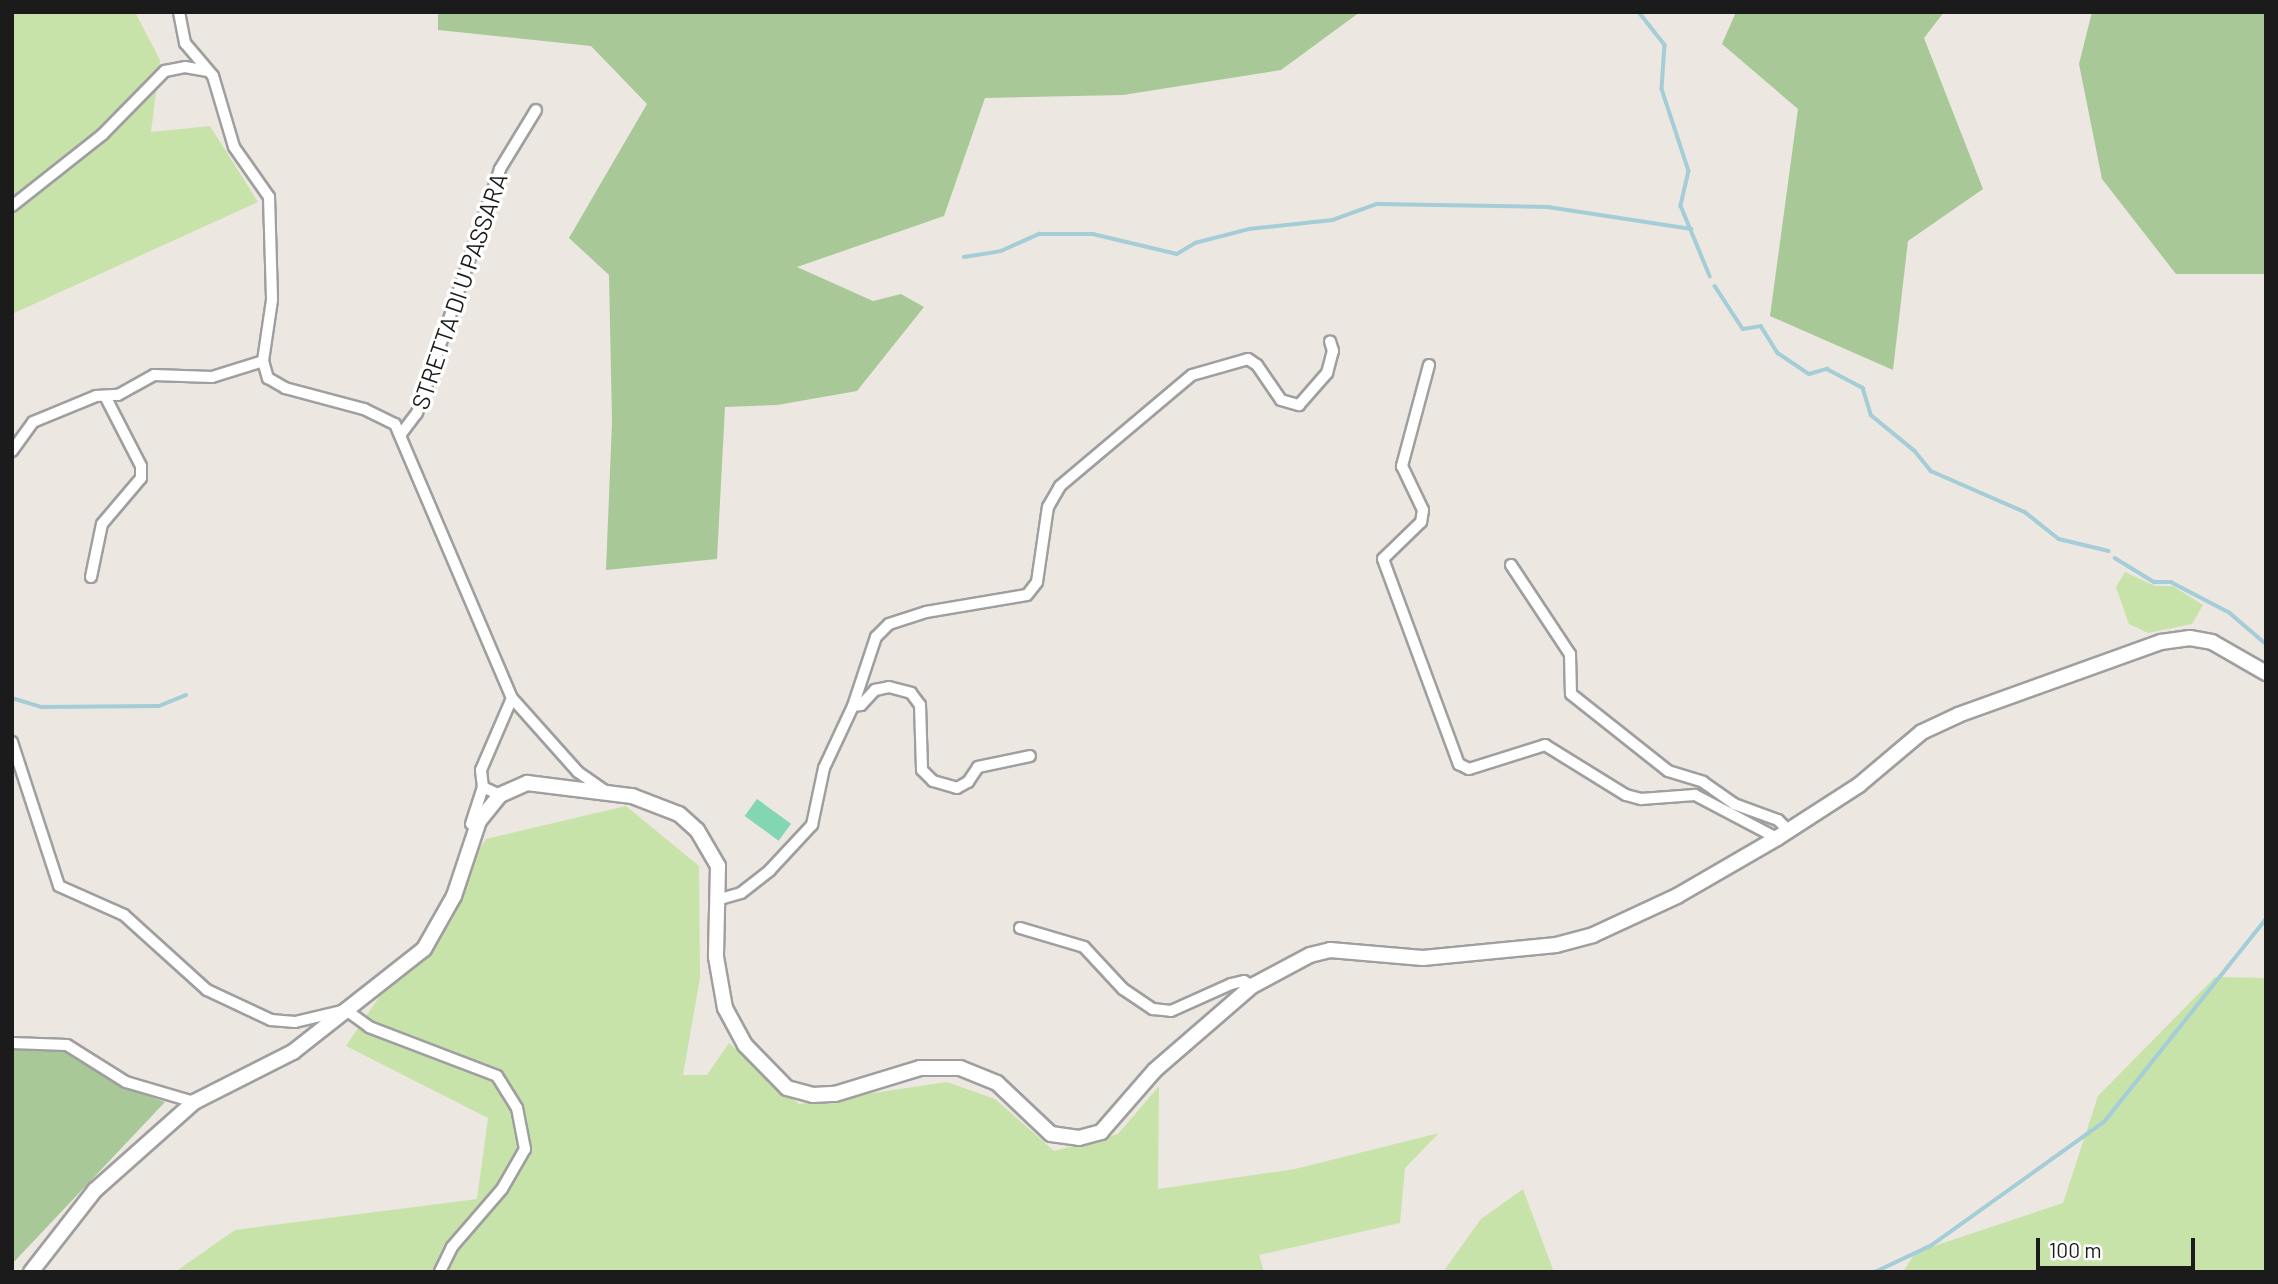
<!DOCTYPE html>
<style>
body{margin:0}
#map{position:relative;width:2278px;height:1284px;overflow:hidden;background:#ece7e1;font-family:Barlow,sans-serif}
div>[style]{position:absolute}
.grass>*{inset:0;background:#c8e3a9}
.forest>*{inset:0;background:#a8c898}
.pitch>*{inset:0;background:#83d6b2;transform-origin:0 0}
.stream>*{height:3.5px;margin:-1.75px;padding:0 1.75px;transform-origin:1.75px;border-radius:1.75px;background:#a4cdd7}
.roads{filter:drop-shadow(2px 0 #9f9f9f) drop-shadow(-2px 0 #9f9f9f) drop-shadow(0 2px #9f9f9f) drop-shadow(0 -2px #9f9f9f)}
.minor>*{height:10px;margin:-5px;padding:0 5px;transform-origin:5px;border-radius:5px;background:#fff}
.tertiary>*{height:14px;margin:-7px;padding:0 7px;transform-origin:7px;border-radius:7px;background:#fff}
span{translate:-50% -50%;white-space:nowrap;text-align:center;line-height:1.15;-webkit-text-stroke:7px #fff;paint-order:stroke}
.street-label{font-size:24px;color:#1b1b1b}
.frame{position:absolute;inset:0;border:14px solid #1b1b1b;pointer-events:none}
.scale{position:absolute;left:2036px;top:1238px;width:159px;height:32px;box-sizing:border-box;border:4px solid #1b1b1b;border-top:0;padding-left:9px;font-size:21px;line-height:24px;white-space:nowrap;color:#1b1b1b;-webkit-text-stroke:5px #fff;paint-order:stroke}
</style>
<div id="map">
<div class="grass">
<div style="clip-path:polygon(12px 12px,135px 12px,160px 60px,151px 132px,210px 126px,258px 202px,12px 314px)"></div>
<div style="clip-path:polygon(2125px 572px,2155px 586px,2173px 586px,2203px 605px,2192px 624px,2148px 633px,2129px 624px,2116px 587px)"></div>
<div style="clip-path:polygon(626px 806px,699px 866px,700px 978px,683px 1075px,707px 1075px,729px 1043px,799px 1104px,947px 1082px,995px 1099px,1054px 1151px,1118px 1134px,1159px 1086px,1158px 1189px,1295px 1169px,1439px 1133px,1405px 1168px,1400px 1223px,1259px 1255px,1264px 1272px,175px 1272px,235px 1230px,477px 1199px,488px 1118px,346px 1046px,486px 839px)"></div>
<div style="clip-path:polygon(2215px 977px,2266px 978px,2266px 1272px,1903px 1272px,1916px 1252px,2063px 1203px,2098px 1096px)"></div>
<div style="clip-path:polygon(1523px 1189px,1554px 1272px,1443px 1272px,1481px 1219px)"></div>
</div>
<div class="forest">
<div style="clip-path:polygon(438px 12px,1360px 12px,1281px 70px,1123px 95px,985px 98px,944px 216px,797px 267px,873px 301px,901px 294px,924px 307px,857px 391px,777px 405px,725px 407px,717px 559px,606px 570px,612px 422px,609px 275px,569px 238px,647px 104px,591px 46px,438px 30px)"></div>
<div style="clip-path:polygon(1736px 12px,1944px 12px,1924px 38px,1983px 189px,1908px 241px,1893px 370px,1770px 316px,1798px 109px,1722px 44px)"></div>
<div style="clip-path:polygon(2092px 12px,2264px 12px,2266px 274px,2176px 274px,2102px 179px,2079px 64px)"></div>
<div style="clip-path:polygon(12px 1049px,68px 1051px,129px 1089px,165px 1102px,12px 1264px)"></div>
</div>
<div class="pitch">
<div style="left:757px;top:799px;width:42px;height:21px;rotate:36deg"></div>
</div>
<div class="stream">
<div style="left:1639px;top:12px;width:42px;rotate:51.8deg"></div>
<div style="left:1665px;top:45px;width:44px;rotate:93.9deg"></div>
<div style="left:1662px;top:89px;width:86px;rotate:71.8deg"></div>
<div style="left:1689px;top:171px;width:36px;rotate:103deg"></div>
<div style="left:1681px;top:206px;width:76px;rotate:67.5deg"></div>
<div style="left:964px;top:257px;width:37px;rotate:-9deg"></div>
<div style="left:1001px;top:251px;width:42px;rotate:-24.1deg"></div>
<div style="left:1039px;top:234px;width:54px"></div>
<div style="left:1093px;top:234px;width:86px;rotate:13.4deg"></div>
<div style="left:1177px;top:254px;width:21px;rotate:-31deg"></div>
<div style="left:1195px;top:243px;width:56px;rotate:-14.5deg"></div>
<div style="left:1249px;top:229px;width:84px;rotate:-6.1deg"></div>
<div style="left:1333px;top:220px;width:47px;rotate:-20deg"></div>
<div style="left:1377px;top:204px;width:171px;rotate:1deg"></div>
<div style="left:1548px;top:207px;width:145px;rotate:8.7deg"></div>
<div style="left:1715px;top:286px;width:51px;rotate:56.9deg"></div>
<div style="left:1743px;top:329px;width:18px;rotate:-9deg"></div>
<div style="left:1761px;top:326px;width:32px;rotate:58deg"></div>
<div style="left:1778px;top:353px;width:37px;rotate:34deg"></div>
<div style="left:1809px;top:374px;width:19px;rotate:-16deg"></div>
<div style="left:1827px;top:369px;width:41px;rotate:27.8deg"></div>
<div style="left:1863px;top:388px;width:28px;rotate:73deg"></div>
<div style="left:1871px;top:415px;width:57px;rotate:39.3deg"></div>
<div style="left:1915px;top:451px;width:26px;rotate:51deg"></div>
<div style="left:1931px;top:471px;width:103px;rotate:23.6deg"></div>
<div style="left:2025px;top:512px;width:43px;rotate:38.5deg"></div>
<div style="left:2059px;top:539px;width:51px;rotate:13.5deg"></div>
<div style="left:2115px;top:558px;width:46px;rotate:31.6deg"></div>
<div style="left:2154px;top:582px;width:17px"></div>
<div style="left:2171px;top:582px;width:67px;rotate:27.7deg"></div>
<div style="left:2230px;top:613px;width:48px;rotate:40.7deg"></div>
<div style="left:12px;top:698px;width:31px;rotate:17deg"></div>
<div style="left:42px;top:707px;width:117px;rotate:-0.5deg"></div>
<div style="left:159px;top:706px;width:29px;rotate:-22deg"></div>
<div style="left:1875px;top:1272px;width:63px;rotate:-25.3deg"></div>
<div style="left:1932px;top:1245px;width:211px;rotate:-35.6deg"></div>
<div style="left:2104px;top:1122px;width:260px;rotate:-51.4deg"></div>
</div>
<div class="roads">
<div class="minor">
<div style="left:179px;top:12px;width:32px;rotate:79deg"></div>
<div style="left:185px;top:43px;width:43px;rotate:49.7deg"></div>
<div style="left:213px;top:76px;width:74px;rotate:73.5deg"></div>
<div style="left:234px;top:147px;width:61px;rotate:55deg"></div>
<div style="left:269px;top:197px;width:103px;rotate:88.3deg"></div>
<div style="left:272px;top:300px;width:62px;rotate:98.4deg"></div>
<div style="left:263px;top:361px;width:18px;rotate:74deg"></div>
<div style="left:268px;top:378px;width:20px;rotate:30deg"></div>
<div style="left:285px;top:388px;width:82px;rotate:14.9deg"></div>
<div style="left:364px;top:409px;width:34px;rotate:26deg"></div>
<div style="left:395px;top:424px;width:298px;rotate:66.9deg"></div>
<div style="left:512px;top:698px;width:99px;rotate:48.3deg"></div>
<div style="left:578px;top:772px;width:32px;rotate:35deg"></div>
<div style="left:12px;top:206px;width:115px;rotate:-38.3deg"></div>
<div style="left:102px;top:135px;width:90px;rotate:-45.5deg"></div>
<div style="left:165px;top:71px;width:20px;rotate:-11deg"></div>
<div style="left:185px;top:67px;width:23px;rotate:10deg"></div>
<div style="left:1429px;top:365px;width:105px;rotate:105deg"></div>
<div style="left:1402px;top:466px;width:49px;rotate:64.5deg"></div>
<div style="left:1423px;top:510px;width:12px;rotate:99deg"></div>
<div style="left:1421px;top:522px;width:53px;rotate:135.8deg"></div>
<div style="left:1383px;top:559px;width:219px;rotate:69.7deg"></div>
<div style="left:1459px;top:764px;width:11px;rotate:27deg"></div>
<div style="left:1469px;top:769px;width:80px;rotate:-17.5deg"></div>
<div style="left:1545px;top:745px;width:95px;rotate:31.7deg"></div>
<div style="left:1626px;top:795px;width:16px;rotate:15deg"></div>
<div style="left:1641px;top:799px;width:54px;rotate:-4.2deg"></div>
<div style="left:1695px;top:795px;width:93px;rotate:27.7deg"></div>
<div style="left:401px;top:434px;width:26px;rotate:-53deg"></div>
<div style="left:417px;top:413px;width:258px;rotate:-71.2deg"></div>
<div style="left:500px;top:169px;width:69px;rotate:-58.6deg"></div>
<div style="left:12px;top:451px;width:36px;rotate:-54deg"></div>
<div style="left:33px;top:422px;width:68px;rotate:-22.4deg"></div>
<div style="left:96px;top:396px;width:22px;rotate:-3deg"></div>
<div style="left:118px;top:395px;width:41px;rotate:-29.1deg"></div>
<div style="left:154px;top:375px;width:58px;rotate:2deg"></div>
<div style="left:212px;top:377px;width:53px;rotate:-17.4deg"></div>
<div style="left:1511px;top:565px;width:107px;rotate:56.5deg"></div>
<div style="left:1570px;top:654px;width:40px;rotate:88.6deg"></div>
<div style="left:1571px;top:694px;width:124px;rotate:38.4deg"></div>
<div style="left:1668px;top:771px;width:37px;rotate:17deg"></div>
<div style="left:1703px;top:782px;width:38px;rotate:35deg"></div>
<div style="left:1734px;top:804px;width:47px;rotate:20deg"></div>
<div style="left:1778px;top:820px;width:14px;rotate:45deg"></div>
<div style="left:91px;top:577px;width:54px;rotate:-78.3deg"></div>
<div style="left:102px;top:524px;width:60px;rotate:-49.7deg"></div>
<div style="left:141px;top:478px;width:12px;rotate:-90deg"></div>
<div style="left:141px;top:466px;width:79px;rotate:-117.2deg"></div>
<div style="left:853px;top:706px;width:8px;rotate:-7deg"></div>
<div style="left:861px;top:705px;width:21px;rotate:-47deg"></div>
<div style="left:875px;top:690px;width:14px;rotate:-12deg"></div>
<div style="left:889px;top:687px;width:23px;rotate:15deg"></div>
<div style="left:911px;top:693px;width:15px;rotate:53deg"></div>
<div style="left:920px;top:705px;width:65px;rotate:88.2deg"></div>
<div style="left:922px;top:770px;width:16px;rotate:45deg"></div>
<div style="left:933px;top:781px;width:25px;rotate:16deg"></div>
<div style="left:957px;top:788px;width:13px;rotate:-29deg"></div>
<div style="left:968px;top:782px;width:18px;rotate:-56deg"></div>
<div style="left:978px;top:767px;width:53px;rotate:-11.9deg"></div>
<div style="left:12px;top:742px;width:151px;rotate:71.9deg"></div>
<div style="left:59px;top:886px;width:71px;rotate:24deg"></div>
<div style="left:124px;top:915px;width:112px;rotate:42.1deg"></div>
<div style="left:207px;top:990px;width:71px;rotate:25.1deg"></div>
<div style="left:271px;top:1020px;width:24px;rotate:5deg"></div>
<div style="left:295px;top:1022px;width:52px;rotate:-13.2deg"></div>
<div style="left:346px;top:1010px;width:29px;rotate:36deg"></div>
<div style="left:369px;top:1027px;width:137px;rotate:20.9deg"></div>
<div style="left:497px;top:1076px;width:38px;rotate:58deg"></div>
<div style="left:517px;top:1108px;width:42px;rotate:79deg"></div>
<div style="left:525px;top:1149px;width:46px;rotate:119.9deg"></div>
<div style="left:502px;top:1189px;width:77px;rotate:130.8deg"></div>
<div style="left:452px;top:1247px;width:28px;rotate:116deg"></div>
<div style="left:500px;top:795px;width:19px;rotate:-155deg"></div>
<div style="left:483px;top:787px;width:17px;rotate:-97deg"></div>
<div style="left:481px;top:770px;width:78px;rotate:-66.7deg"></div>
<div style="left:471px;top:824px;width:39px;rotate:-72deg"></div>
<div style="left:720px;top:899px;width:22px;rotate:-16deg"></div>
<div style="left:741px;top:893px;width:37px;rotate:-38deg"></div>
<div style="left:770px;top:870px;width:62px;rotate:-47deg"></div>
<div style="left:812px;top:825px;width:58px;rotate:-78.1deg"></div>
<div style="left:824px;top:768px;width:68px;rotate:-64.9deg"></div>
<div style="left:853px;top:706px;width:73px;rotate:-71.6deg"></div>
<div style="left:876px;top:637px;width:18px;rotate:-45deg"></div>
<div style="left:889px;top:624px;width:39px;rotate:-18deg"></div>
<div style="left:926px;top:612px;width:102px;rotate:-9.6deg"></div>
<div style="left:1027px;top:595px;width:16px;rotate:-52deg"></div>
<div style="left:1037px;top:582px;width:76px;rotate:-81.7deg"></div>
<div style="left:1048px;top:507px;width:24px;rotate:-60deg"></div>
<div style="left:1060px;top:486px;width:172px;rotate:-40.1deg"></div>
<div style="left:1192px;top:375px;width:58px;rotate:-15.9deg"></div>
<div style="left:1248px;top:359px;width:11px;rotate:34deg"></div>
<div style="left:1257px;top:365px;width:42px;rotate:55.6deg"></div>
<div style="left:1281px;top:400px;width:19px;rotate:16deg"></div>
<div style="left:1299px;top:405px;width:43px;rotate:-48.8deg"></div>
<div style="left:1327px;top:373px;width:23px;rotate:-75deg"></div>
<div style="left:1333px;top:351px;width:10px;rotate:-107deg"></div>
<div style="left:1020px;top:928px;width:67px;rotate:16.5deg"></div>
<div style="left:1084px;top:947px;width:57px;rotate:47.1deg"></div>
<div style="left:1123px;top:989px;width:36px;rotate:34deg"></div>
<div style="left:1153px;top:1009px;width:18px;rotate:6deg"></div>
<div style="left:1171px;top:1011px;width:66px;rotate:-24.2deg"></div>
<div style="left:1231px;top:984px;width:13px;rotate:-13deg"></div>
<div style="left:1244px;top:981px;width:9px;rotate:32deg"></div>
<div style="left:12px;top:1043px;width:55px;rotate:2.1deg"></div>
<div style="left:67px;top:1045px;width:70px;rotate:32.1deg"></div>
<div style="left:126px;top:1082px;width:71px;rotate:16.4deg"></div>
</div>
<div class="tertiary">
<div style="left:31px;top:1272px;width:104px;rotate:-52deg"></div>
<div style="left:95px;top:1190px;width:132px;rotate:-41.6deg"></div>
<div style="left:194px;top:1102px;width:111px;rotate:-26.8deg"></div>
<div style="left:293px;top:1052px;width:167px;rotate:-38.2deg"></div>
<div style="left:424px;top:949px;width:61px;rotate:-60.5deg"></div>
<div style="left:454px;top:896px;width:79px;rotate:-71.6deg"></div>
<div style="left:479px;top:821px;width:33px;rotate:-51deg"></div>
<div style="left:500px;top:795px;width:30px;rotate:-24deg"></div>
<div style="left:527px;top:783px;width:106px;rotate:7.1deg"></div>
<div style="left:632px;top:796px;width:50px;rotate:21deg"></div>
<div style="left:679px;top:814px;width:24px;rotate:42deg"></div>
<div style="left:697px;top:830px;width:42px;rotate:59.7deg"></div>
<div style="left:718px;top:866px;width:91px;rotate:91.3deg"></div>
<div style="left:716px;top:957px;width:52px;rotate:80deg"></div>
<div style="left:725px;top:1008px;width:42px;rotate:61.6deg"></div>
<div style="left:745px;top:1045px;width:60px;rotate:45.7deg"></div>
<div style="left:787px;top:1088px;width:27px;rotate:15deg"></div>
<div style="left:813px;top:1095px;width:22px;rotate:-3deg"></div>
<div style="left:835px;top:1094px;width:89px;rotate:-17deg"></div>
<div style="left:920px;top:1068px;width:40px"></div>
<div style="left:960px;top:1068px;width:40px;rotate:22deg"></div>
<div style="left:997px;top:1083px;width:74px;rotate:43.4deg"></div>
<div style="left:1051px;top:1134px;width:28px;rotate:8deg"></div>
<div style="left:1079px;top:1138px;width:23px;rotate:-15deg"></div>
<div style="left:1101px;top:1132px;width:82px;rotate:-48.9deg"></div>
<div style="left:1155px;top:1070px;width:128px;rotate:-40.9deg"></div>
<div style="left:1252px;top:986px;width:66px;rotate:-28.1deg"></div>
<div style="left:1310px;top:955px;width:21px;rotate:-14deg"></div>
<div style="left:1330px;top:950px;width:93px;rotate:4.9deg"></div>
<div style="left:1423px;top:958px;width:134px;rotate:-5.6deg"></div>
<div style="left:1556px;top:945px;width:38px;rotate:-15deg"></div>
<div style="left:1593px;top:935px;width:93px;rotate:-24.9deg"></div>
<div style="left:1677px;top:896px;width:116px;rotate:-30.1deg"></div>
<div style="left:1777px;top:838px;width:98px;rotate:-32.9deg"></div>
<div style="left:1859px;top:785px;width:82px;rotate:-40.1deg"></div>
<div style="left:1922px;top:732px;width:40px;rotate:-25deg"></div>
<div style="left:1958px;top:715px;width:216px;rotate:-19.8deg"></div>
<div style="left:2161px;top:642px;width:29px;rotate:-8deg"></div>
<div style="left:2190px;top:638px;width:22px;rotate:10deg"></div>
<div style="left:2212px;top:642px;width:62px;rotate:29.9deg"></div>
</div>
</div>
<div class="street-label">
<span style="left:459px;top:291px;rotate:-71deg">STRETTA DI U PASSARA</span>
</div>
<div class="frame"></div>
<div class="scale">100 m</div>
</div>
